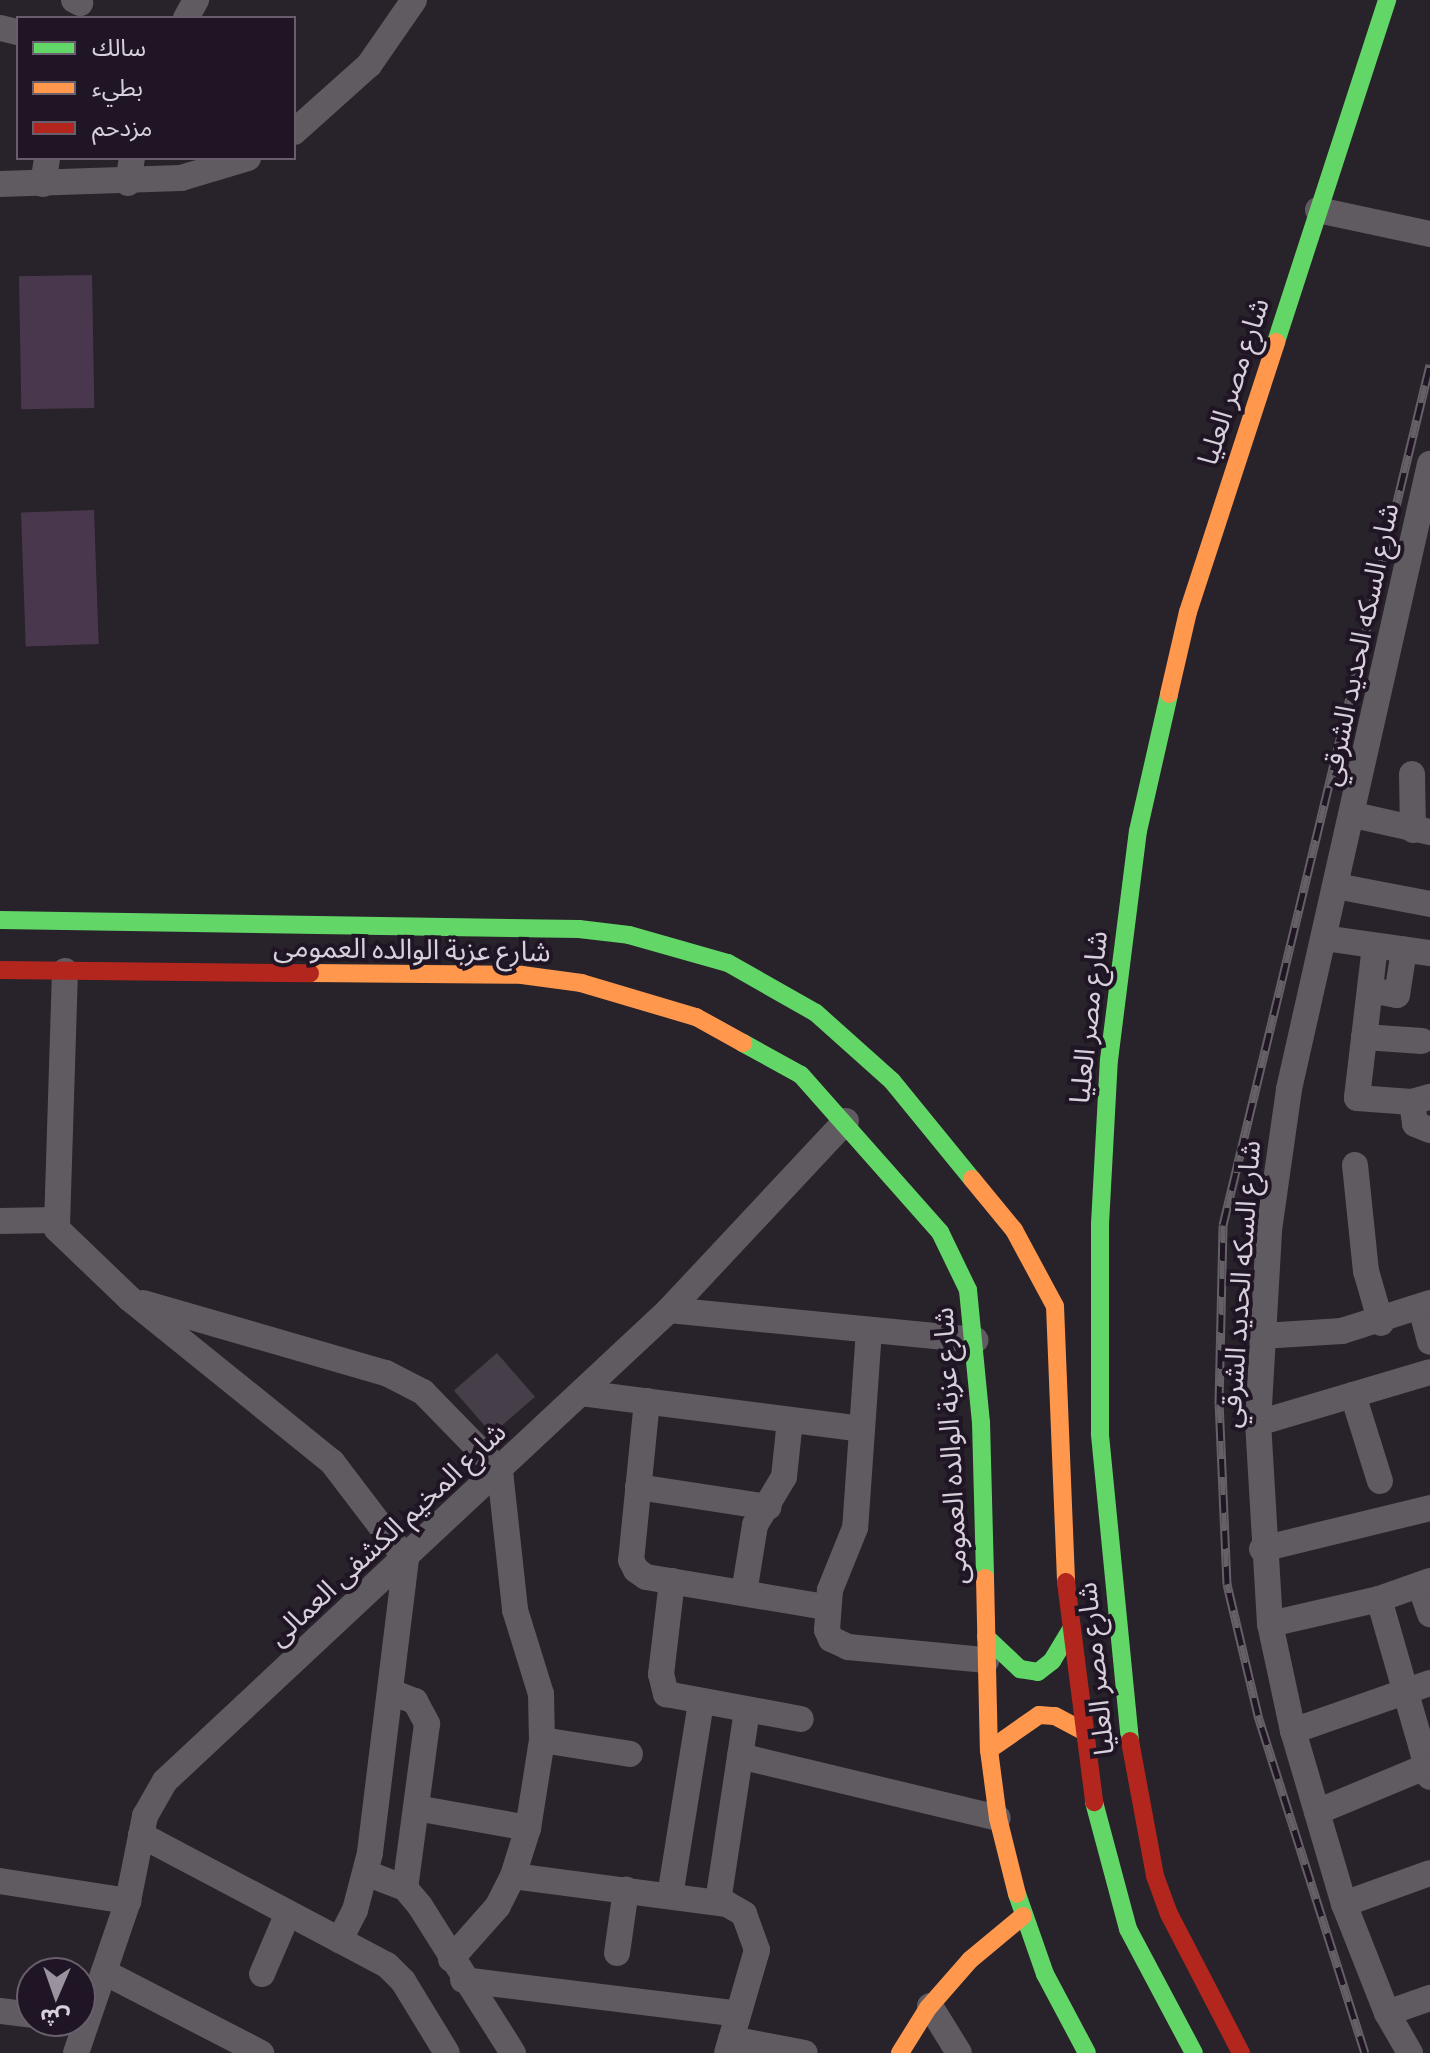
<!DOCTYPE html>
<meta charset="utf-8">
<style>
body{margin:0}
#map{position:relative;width:1430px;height:2053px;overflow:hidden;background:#28222a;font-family:Barlow,"Noto Sans Arabic",sans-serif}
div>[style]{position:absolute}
.green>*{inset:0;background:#49384d;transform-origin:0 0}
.building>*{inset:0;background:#463e49;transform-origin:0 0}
.street>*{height:26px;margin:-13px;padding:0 13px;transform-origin:13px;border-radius:13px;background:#5f5b61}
.fast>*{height:18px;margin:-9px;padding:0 9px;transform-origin:9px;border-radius:9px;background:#63d668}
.slow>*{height:18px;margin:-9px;padding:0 9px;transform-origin:9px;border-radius:9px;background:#ff974d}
.jam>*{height:18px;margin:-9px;padding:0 9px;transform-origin:9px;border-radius:9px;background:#b3261e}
.rail>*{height:9px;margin-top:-4.5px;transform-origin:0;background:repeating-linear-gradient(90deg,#201524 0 18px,#646066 0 36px);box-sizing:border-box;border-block:2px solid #646066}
span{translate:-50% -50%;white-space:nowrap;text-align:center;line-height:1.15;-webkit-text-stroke:8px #201524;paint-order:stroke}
.street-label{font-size:28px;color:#d7cfd9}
.legend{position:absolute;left:16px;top:16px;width:280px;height:144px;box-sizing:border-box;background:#201524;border:2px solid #695f6c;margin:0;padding:10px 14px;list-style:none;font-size:24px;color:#d7cfd9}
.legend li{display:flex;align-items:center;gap:16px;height:40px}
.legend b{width:40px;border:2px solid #695f6c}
.north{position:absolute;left:16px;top:1957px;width:80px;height:80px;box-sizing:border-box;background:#201524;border:2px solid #695f6c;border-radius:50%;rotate:182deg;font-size:22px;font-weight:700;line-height:32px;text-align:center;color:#d7cfd9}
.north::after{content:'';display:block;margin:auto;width:28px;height:36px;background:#9a929c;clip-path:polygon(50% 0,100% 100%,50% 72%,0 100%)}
</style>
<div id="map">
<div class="green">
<div style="left:92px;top:275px;width:133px;height:73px;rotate:89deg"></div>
<div style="left:94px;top:510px;width:134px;height:73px;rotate:88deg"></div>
</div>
<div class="building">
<div style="left:497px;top:1353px;width:58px;height:57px;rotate:49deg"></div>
</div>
<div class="street">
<div style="left:74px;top:0;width:7px;rotate:27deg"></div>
<div style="left:186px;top:18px;width:21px;rotate:-61deg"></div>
<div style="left:0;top:28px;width:18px;rotate:13deg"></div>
<div style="left:294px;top:132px;width:101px;rotate:-41.8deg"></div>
<div style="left:369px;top:65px;width:79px;rotate:-55.3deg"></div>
<div style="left:128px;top:183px;width:25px;rotate:-81deg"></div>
<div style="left:0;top:184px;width:181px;rotate:-1.9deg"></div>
<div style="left:181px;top:178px;width:70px;rotate:-16.6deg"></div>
<div style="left:43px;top:184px;width:26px;rotate:-81deg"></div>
<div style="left:1318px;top:210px;width:115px;rotate:12.1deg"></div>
<div style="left:1412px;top:774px;width:56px;rotate:89deg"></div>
<div style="left:1354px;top:815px;width:78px;rotate:12.6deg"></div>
<div style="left:1336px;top:886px;width:96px;rotate:10.8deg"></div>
<div style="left:1324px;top:938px;width:107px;rotate:8.1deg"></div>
<div style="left:1375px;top:946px;width:153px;rotate:96.8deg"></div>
<div style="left:1357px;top:1098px;width:55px;rotate:4.2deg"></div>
<div style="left:1412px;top:1102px;width:19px;rotate:-16deg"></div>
<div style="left:65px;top:971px;width:258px;rotate:91.8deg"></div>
<div style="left:57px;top:1229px;width:101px;rotate:43.8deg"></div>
<div style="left:130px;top:1299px;width:260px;rotate:38.9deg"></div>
<div style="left:332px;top:1462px;width:122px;rotate:52.7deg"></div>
<div style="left:406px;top:1559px;width:296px;rotate:97deg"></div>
<div style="left:370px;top:1853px;width:59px;rotate:104.7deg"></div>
<div style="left:355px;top:1910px;width:34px;rotate:117deg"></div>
<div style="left:1371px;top:990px;width:26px;rotate:11deg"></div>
<div style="left:1397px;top:995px;width:46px;rotate:-81.2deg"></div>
<div style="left:1364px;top:1037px;width:58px;rotate:3.9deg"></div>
<div style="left:1412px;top:1102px;width:22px;rotate:82deg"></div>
<div style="left:1415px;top:1124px;width:16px;rotate:22deg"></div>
<div style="left:1355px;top:1165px;width:107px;rotate:84.1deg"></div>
<div style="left:1366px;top:1271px;width:54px;rotate:73.9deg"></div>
<div style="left:0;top:1221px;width:55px;rotate:-1deg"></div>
<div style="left:143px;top:1303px;width:253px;rotate:16.1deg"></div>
<div style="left:386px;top:1373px;width:42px;rotate:27.2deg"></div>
<div style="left:423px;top:1392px;width:110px;rotate:45.7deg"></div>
<div style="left:500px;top:1471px;width:140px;rotate:83.8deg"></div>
<div style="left:515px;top:1610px;width:88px;rotate:72.8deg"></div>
<div style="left:541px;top:1694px;width:46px;rotate:88.8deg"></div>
<div style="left:542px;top:1740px;width:89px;rotate:99deg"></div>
<div style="left:528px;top:1828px;width:50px;rotate:107.4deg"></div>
<div style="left:513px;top:1876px;width:34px;rotate:117deg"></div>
<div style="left:498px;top:1906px;width:71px;rotate:131.6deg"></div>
<div style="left:1421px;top:1308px;width:35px;rotate:75deg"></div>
<div style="left:669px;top:1310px;width:308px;rotate:5.6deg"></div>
<div style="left:869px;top:1330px;width:198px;rotate:94deg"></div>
<div style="left:855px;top:1528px;width:67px;rotate:112deg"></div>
<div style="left:830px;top:1590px;width:40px;rotate:94.3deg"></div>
<div style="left:827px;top:1630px;width:10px;rotate:66deg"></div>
<div style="left:831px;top:1639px;width:19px;rotate:25deg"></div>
<div style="left:848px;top:1647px;width:139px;rotate:5.4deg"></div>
<div style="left:1261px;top:1336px;width:81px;rotate:-3.5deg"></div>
<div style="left:1342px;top:1331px;width:92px;rotate:-17.7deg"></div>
<div style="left:581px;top:1393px;width:283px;rotate:7.3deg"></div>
<div style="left:1353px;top:1395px;width:90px;rotate:72.6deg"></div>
<div style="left:647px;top:1401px;width:160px;rotate:95.7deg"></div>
<div style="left:631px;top:1560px;width:11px;rotate:63deg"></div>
<div style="left:636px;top:1570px;width:12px;rotate:35deg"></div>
<div style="left:646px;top:1577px;width:182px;rotate:9.5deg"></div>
<div style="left:1258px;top:1423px;width:179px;rotate:-16.5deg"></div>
<div style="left:638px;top:1487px;width:132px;rotate:8.7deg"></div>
<div style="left:1262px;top:1549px;width:173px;rotate:-13.7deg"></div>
<div style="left:672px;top:1581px;width:94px;rotate:96.7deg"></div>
<div style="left:661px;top:1674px;width:21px;rotate:76deg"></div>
<div style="left:666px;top:1694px;width:137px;rotate:10.5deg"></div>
<div style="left:1420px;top:1585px;width:31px;rotate:71deg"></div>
<div style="left:744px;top:1593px;width:69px;rotate:-80.8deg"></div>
<div style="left:755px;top:1525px;width:56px;rotate:-58.9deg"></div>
<div style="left:784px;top:1477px;width:57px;rotate:-84deg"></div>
<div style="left:1379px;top:1599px;width:185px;rotate:74deg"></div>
<div style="left:1270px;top:1624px;width:112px;rotate:-12.9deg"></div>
<div style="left:1379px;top:1599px;width:54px;rotate:-19.4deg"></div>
<div style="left:391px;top:1692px;width:26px;rotate:21deg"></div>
<div style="left:415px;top:1701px;width:26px;rotate:62deg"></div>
<div style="left:427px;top:1724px;width:165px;rotate:97.6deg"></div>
<div style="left:1293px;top:1731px;width:145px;rotate:-19.3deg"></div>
<div style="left:542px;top:1740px;width:89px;rotate:9deg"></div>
<div style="left:740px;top:1756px;width:265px;rotate:13.5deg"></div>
<div style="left:416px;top:1808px;width:114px;rotate:10.1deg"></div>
<div style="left:1317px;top:1812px;width:122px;rotate:-22.6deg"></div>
<div style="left:141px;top:1835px;width:278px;rotate:27.9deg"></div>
<div style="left:387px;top:1965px;width:23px;rotate:45deg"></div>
<div style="left:403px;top:1981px;width:84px;rotate:58.6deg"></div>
<div style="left:366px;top:1873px;width:42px;rotate:21deg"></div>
<div style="left:405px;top:1888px;width:23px;rotate:50deg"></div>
<div style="left:420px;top:1906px;width:174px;rotate:57.7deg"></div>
<div style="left:513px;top:1876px;width:216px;rotate:7.5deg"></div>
<div style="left:727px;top:1904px;width:20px;rotate:30deg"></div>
<div style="left:744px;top:1914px;width:38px;rotate:70deg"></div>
<div style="left:757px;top:1950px;width:107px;rotate:106.2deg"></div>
<div style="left:0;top:1881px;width:130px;rotate:8.9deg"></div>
<div style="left:670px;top:1896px;width:196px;rotate:-80.9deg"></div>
<div style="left:718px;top:1902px;width:194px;rotate:-81.4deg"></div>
<div style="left:1344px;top:1904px;width:91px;rotate:-19.8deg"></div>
<div style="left:617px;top:1953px;width:64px;rotate:-81.9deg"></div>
<div style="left:104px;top:1972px;width:177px;rotate:27.3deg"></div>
<div style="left:262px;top:1974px;width:66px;rotate:-66.9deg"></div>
<div style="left:463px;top:1980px;width:277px;rotate:7deg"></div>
<div style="left:930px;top:2006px;width:55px;rotate:58.3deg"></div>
<div style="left:0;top:2011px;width:32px;rotate:7deg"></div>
<div style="left:1387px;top:2013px;width:46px;rotate:-19.2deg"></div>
<div style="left:731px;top:2039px;width:75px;rotate:10.7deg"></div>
<div style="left:76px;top:2053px;width:161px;rotate:-71.1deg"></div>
<div style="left:128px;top:1901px;width:87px;rotate:-78.7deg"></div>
<div style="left:145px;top:1816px;width:40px;rotate:-60.3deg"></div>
<div style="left:165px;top:1781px;width:690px;rotate:-43.06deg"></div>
<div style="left:669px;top:1310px;width:259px;rotate:-46.9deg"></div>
<div style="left:1410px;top:2053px;width:46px;rotate:-119.9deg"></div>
<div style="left:1387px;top:2013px;width:117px;rotate:-111.5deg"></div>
<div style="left:1344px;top:1904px;width:180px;rotate:-106.4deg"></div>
<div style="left:1293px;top:1731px;width:109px;rotate:-102.1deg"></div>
<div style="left:1270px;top:1624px;width:201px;rotate:-93.4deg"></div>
<div style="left:1258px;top:1423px;width:193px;rotate:-86.7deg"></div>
<div style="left:1269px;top:1230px;width:142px;rotate:-81.9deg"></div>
<div style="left:1289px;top:1089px;width:641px;rotate:-77.29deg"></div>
</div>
<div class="fast">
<div style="left:1276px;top:342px;width:360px;rotate:-72deg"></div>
<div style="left:0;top:920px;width:579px;rotate:0.89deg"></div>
<div style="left:579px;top:929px;width:50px;rotate:6.8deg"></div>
<div style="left:629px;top:935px;width:103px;rotate:15.8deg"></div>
<div style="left:728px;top:963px;width:101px;rotate:29.6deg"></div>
<div style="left:816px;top:1013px;width:102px;rotate:41.8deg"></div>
<div style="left:892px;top:1081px;width:127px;rotate:50.8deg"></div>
<div style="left:743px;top:1043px;width:66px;rotate:28.9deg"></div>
<div style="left:801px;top:1075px;width:210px;rotate:48.5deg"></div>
<div style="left:940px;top:1232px;width:64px;rotate:64.2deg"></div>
<div style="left:968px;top:1290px;width:133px;rotate:84.4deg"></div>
<div style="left:981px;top:1422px;width:156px;rotate:88.5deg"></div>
<div style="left:986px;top:1637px;width:47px;rotate:43.3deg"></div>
<div style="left:1020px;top:1669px;width:18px;rotate:9deg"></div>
<div style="left:1038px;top:1672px;width:18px;rotate:-38deg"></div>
<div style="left:1052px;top:1661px;width:35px;rotate:-59deg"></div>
<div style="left:1130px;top:1741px;width:309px;rotate:-95.6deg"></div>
<div style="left:1100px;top:1433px;width:209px;rotate:-90deg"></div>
<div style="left:1100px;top:1224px;width:164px;rotate:-86.9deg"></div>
<div style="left:1109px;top:1060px;width:231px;rotate:-82.8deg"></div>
<div style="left:1138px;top:831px;width:140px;rotate:-77.2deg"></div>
<div style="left:1094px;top:1802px;width:131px;rotate:75deg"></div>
<div style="left:1128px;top:1929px;width:140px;rotate:62deg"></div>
<div style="left:1017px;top:1894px;width:85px;rotate:70.7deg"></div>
<div style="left:1045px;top:1974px;width:89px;rotate:62deg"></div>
</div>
<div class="slow">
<div style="left:1169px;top:694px;width:84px;rotate:-77deg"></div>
<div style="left:1188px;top:612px;width:284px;rotate:-71.9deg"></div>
<div style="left:310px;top:973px;width:212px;rotate:0.5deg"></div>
<div style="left:522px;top:975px;width:60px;rotate:7.7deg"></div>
<div style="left:581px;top:983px;width:120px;rotate:16.5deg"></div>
<div style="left:696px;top:1017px;width:54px;rotate:29deg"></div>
<div style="left:972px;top:1179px;width:66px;rotate:50.5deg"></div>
<div style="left:1014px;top:1230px;width:86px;rotate:61.7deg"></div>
<div style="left:1055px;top:1306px;width:276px;rotate:87.7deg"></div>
<div style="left:985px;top:1578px;width:172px;rotate:88.7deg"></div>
<div style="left:989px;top:1750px;width:69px;rotate:82.5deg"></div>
<div style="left:998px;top:1818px;width:78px;rotate:76deg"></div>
<div style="left:989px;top:1750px;width:61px;rotate:-35deg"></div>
<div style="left:1039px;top:1715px;width:16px;rotate:4deg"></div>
<div style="left:1055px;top:1716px;width:32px;rotate:28deg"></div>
<div style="left:900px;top:2053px;width:53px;rotate:-58.1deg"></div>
<div style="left:928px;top:2008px;width:64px;rotate:-48.8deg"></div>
<div style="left:970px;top:1960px;width:69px;rotate:-39.7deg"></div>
</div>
<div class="jam">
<div style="left:0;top:970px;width:310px;rotate:0.6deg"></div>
<div style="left:1066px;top:1582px;width:222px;rotate:82.7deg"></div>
<div style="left:1130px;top:1741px;width:137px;rotate:79.5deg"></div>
<div style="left:1155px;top:1876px;width:40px;rotate:69.8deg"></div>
<div style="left:1169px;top:1914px;width:157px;rotate:62.6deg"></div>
</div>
<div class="rail">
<div style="left:1365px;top:2053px;width:355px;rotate:-107.6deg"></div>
<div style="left:1258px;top:1715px;width:135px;rotate:-103.3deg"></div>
<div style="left:1227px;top:1584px;width:180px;rotate:-92.5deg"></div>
<div style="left:1219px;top:1404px;width:179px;rotate:-88.7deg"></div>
<div style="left:1223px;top:1225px;width:885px;rotate:-76.47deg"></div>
</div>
<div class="street-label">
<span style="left:1232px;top:381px;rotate:-72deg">شارع مصر العليا</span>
<span style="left:1358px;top:644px;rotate:-78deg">شارع السكه الحديد الشرقي</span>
<span style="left:412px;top:948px;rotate:1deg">شارع عزبة الوالده العمومى</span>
<span style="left:1087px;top:1017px;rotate:-84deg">شارع مصر العليا</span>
<span style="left:1239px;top:1284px;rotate:-86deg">شارع السكه الحديد الشرقي</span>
<span style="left:949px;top:1446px;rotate:-93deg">شارع عزبة الوالده العمومى</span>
<span style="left:386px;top:1533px;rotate:-43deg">شارع المخيم الكشفى العمالى</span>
<span style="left:1094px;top:1669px;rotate:-96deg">شارع مصر العليا</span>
</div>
<ul class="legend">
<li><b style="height:10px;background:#63d668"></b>سالك</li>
<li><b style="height:10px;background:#ff974d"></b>بطيء</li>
<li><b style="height:10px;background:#b3261e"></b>مزدحم</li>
</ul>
<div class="north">ش</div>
</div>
